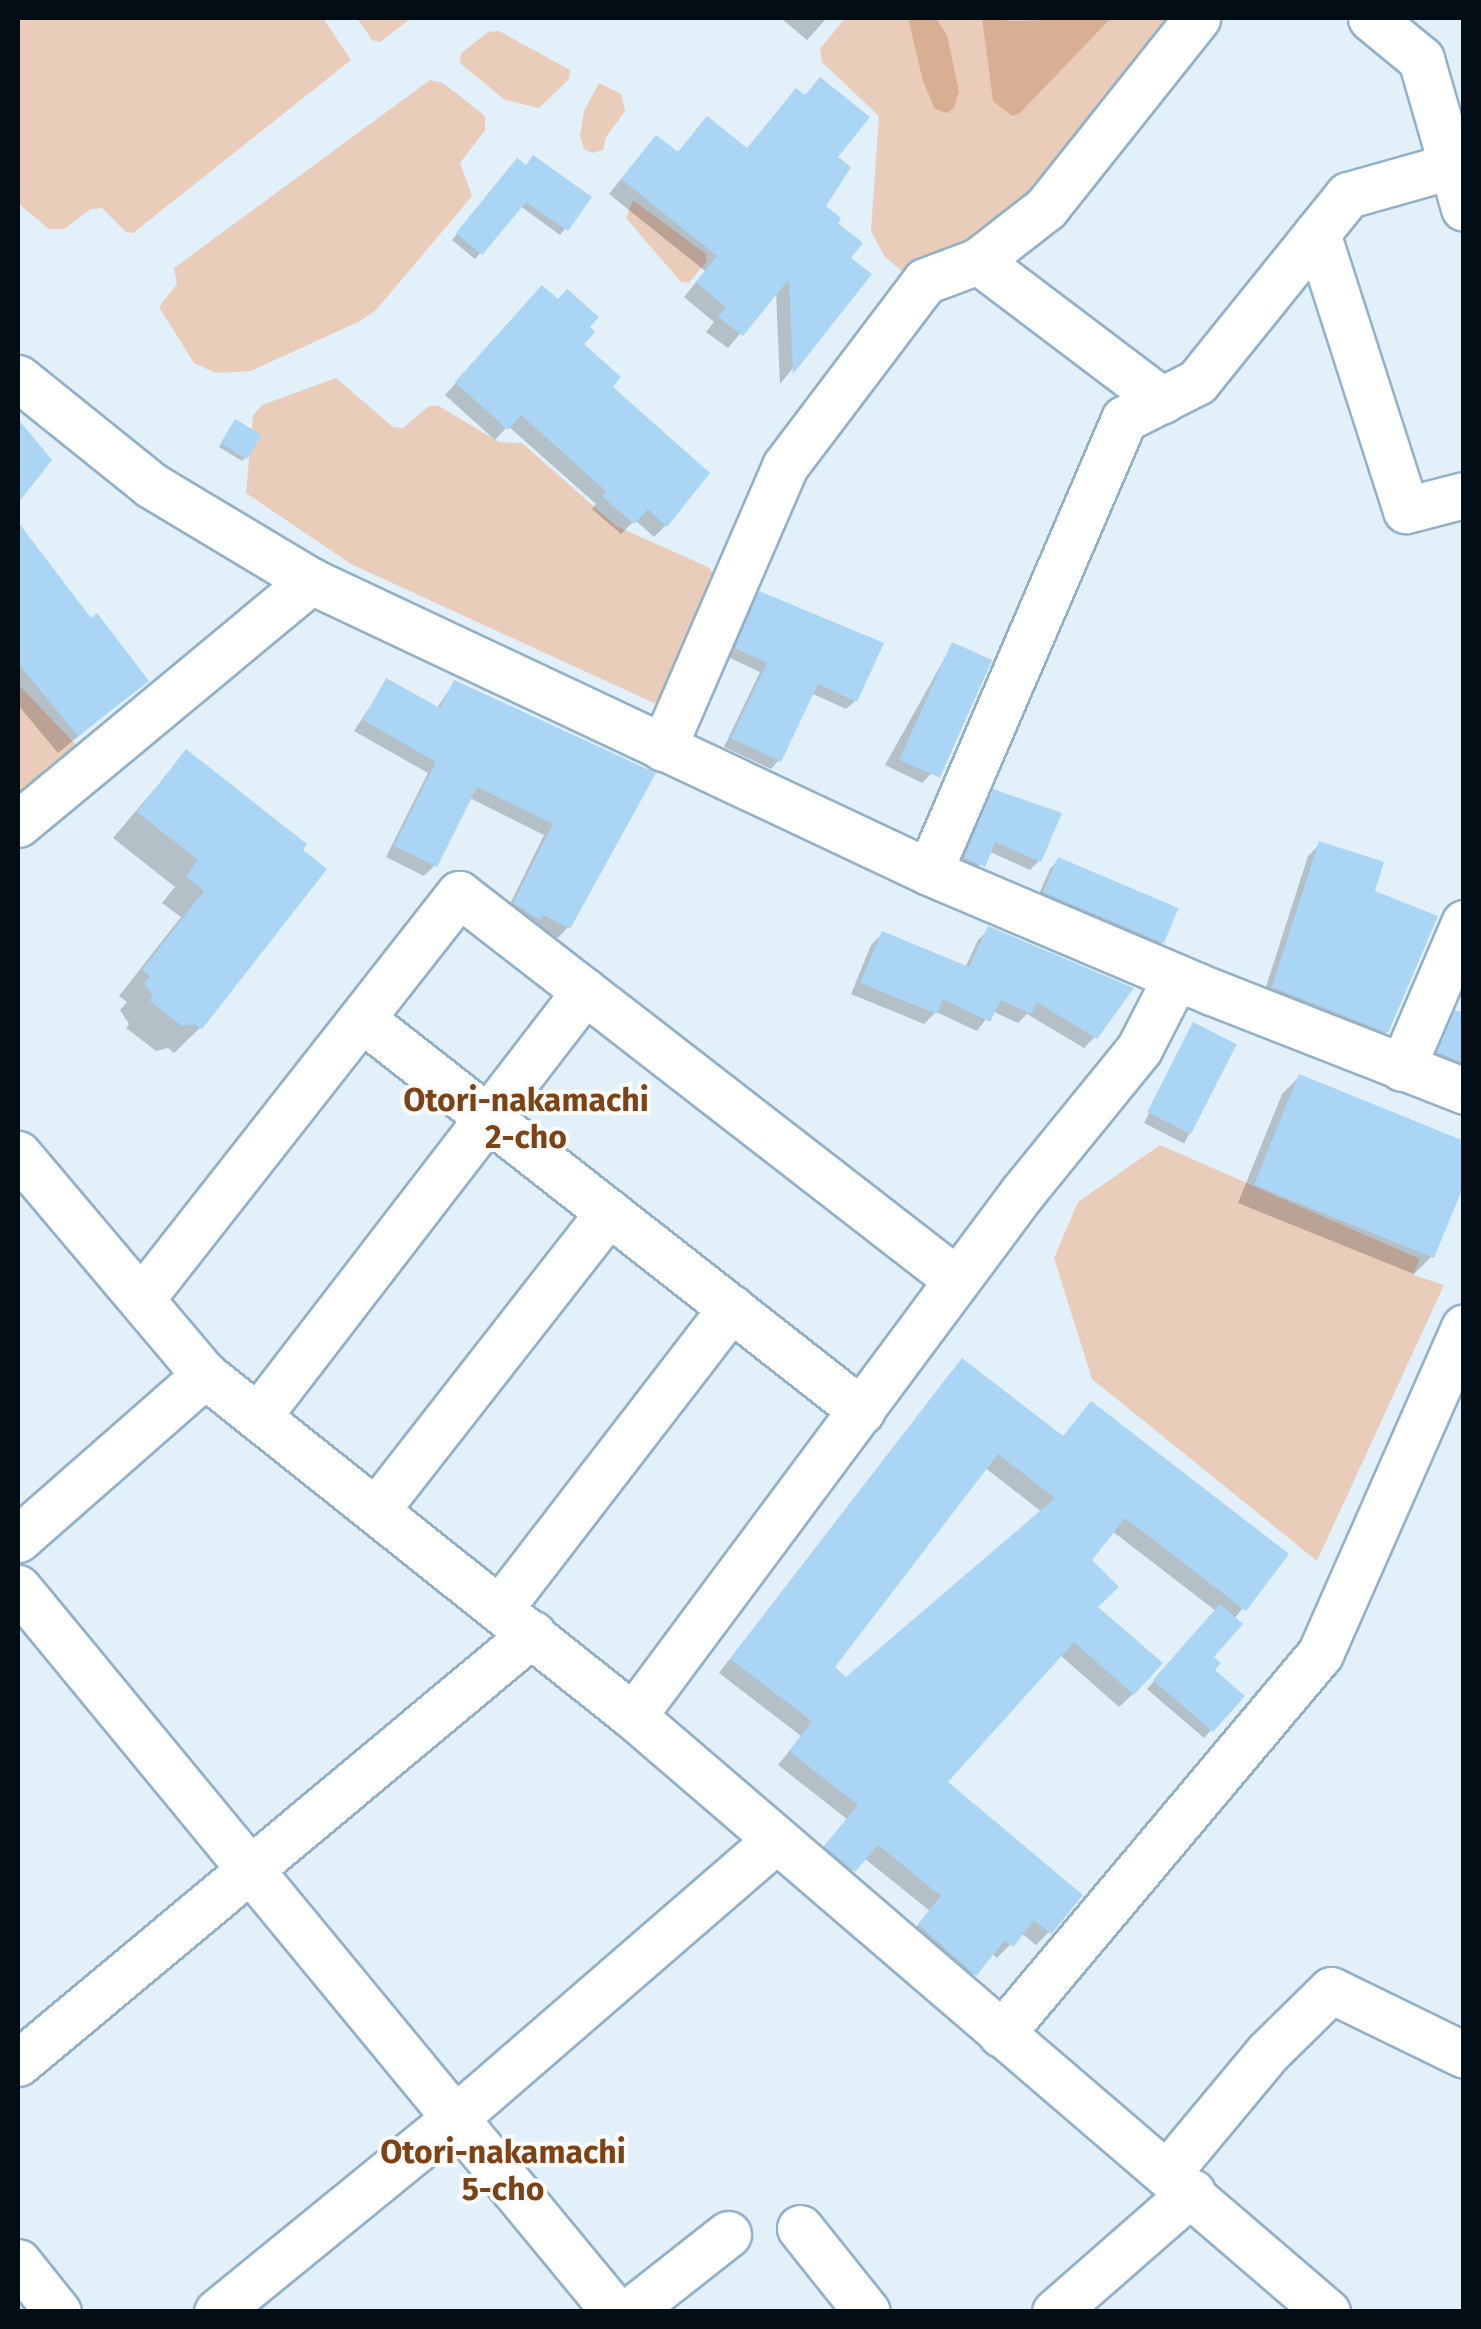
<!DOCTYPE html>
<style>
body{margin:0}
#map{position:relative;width:1481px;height:2329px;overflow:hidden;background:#e2f0fa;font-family:"Fira Sans",sans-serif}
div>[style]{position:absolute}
.green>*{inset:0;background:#e9ccba}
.water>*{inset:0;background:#d9af94}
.shadow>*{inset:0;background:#0003;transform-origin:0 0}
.building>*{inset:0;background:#abd5f4;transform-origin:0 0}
.roads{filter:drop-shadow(2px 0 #91b1ca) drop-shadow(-2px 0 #91b1ca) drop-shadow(0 2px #91b1ca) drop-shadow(0 -2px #91b1ca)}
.minor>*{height:45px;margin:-22.5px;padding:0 22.5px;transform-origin:22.5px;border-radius:22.5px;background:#fff}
span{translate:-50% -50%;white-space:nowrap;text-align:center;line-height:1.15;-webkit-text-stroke:8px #fbfbfb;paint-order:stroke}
.neighbourhood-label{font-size:32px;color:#7e4315;font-weight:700}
.frame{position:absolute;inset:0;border:20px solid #030d15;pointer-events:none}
</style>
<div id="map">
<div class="green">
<div style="clip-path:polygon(18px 18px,323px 18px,351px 60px,133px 233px,126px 232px,102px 208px,91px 209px,64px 229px,49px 229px,18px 203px)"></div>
<div style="clip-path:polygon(357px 18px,411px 18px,380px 42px,372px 40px)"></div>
<div style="clip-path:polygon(845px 18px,1183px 18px,1030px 206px,916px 272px,902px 271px,885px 257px,871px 231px,879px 116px,822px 62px,820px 49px)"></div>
<div style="clip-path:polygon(499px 31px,570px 70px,569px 79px,539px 108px,505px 100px,460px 63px,461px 53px,488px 32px)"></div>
<div style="clip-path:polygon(430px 80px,443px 83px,485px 116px,485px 130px,460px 163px,472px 196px,376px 310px,360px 321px,251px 371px,216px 373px,194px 363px,159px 307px,177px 284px,174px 268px)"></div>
<div style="clip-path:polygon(599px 83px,621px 94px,625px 111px,606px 137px,603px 150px,592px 153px,584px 149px,580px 136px,584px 111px)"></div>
<div style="clip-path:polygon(633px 200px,705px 253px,707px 261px,689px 283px,681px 282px,626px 218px)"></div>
<div style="clip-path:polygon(336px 378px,393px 427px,403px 428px,429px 406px,439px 406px,499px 442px,522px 443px,616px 526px,708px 567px,717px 578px,671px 694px,654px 703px,351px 564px,246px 493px,253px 415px,262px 405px)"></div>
<div style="clip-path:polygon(18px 684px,78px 747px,18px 796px)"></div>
<div style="clip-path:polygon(1160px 1145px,1420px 1259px,1413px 1275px,1444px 1285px,1317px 1561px,1092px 1379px,1054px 1258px,1078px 1202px)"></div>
</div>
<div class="water">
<div style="clip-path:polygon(908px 18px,936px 18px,947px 35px,959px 92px,954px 108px,947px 113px,935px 109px,923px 81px)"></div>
<div style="clip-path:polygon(982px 18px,1014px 21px,1111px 18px,1019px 114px,1012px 116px,993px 101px)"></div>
</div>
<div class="shadow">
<div style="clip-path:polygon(785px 18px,827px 18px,807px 40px,783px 20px)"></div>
<div style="clip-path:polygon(746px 150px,834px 157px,823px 206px,848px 258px,869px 275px,780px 384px,776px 291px,728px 348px,706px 332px,714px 322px,684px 297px,705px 271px,609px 194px,643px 152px)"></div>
<div style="clip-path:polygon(512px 167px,588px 198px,560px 235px,520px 206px,475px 259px,452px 240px)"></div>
<div style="clip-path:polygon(530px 300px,586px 327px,581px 344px,610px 387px,666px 525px,654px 537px,635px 520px,621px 534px,592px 509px,596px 504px,508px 426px,495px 440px,445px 395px)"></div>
<div style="clip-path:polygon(232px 426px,246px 457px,242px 461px,219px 447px)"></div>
<div style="clip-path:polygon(18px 526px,90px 621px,146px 681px,58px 753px,18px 705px)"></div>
<div style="clip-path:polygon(760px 594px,855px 701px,846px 709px,811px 693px,779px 760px,771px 769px,724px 747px,760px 672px,728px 657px,751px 603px)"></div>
<div style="clip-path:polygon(952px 645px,931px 774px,922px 783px,885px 765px)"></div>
<div style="clip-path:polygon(387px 681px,436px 709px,454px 683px,653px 774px,568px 927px,558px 938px,505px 914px,544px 835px,468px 797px,434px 866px,424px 876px,386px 857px,428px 773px,354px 731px)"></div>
<div style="clip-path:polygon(186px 752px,323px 869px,200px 1028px,174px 1053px,168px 1048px,156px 1051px,126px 1028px,129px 1024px,120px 1010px,127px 1002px,119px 996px,181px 917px,162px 903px,175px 887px,113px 838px)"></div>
<div style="clip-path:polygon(994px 792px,1059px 814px,1039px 861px,1030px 870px,988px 851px,974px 874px,957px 867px,985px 801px)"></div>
<div style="clip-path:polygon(1320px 844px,1372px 893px,1386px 1032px,1375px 1043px,1262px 999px,1308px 856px)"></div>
<div style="clip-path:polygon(1058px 860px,1162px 942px,1154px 951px,1036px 901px,1050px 869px)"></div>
<div style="clip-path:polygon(989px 929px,1095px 1037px,1084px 1048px,1027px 1014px,1018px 1023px,992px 1011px,977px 1031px,936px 1012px,924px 1024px,851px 994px,871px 945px,882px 934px,965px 968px,978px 940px)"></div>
<div style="clip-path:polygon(1464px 1016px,1464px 1070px,1435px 1056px,1452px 1017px)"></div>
<div style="left:1194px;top:1025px;width:45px;height:110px;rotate:27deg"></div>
<div style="clip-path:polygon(1299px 1077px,1432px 1256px,1414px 1274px,1238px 1203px,1282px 1094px)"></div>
<div style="clip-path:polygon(evenodd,949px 1375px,1286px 1555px,1234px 1619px,1210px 1657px,1211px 1670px,1241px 1697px,1204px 1738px,1147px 1689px,1216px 1611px,1112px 1531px,1089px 1561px,1095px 1608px,1133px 1694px,1119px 1707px,1059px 1654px,944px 1782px,1049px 1932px,1036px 1945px,1021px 1933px,997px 1958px,991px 1953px,961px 1988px,906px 1939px,930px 1911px,864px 1858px,840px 1884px,813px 1860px,847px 1819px,778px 1765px,801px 1736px,719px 1673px,949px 1375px,984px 1467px,1042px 1512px,845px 1680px,831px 1667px,984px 1467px)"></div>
</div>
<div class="building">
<div style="clip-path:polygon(820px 77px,870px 117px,838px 157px,851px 167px,826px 206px,841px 218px,838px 223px,863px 243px,851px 258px,872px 274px,793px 374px,789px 279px,743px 336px,718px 317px,726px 307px,696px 282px,717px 256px,621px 179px,656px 135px,678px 152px,707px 116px,747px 148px,796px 88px,805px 95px)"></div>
<div style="clip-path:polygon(533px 155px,592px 197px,568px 231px,526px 202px,482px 255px,456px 233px,517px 158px,526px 165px)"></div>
<div style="clip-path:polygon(542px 285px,558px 299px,567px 289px,599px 317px,590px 327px,595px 332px,584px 344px,621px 377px,613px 387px,710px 473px,667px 527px,648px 509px,634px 524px,602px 496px,606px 491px,521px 415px,508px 430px,455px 382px)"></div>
<div style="clip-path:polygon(18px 419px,52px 460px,18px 503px)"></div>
<div style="left:235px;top:419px;width:31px;height:28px;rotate:31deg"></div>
<div style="clip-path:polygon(18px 522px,91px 618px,97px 613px,149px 681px,78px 736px,18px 663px)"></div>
<div style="clip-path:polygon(759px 591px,884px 643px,857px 702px,818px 684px,781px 762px,731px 738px,767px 663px,735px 648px)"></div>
<div style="left:952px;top:642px;width:44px;height:129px;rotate:24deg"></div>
<div style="clip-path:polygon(386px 678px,440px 708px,454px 680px,656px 773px,570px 929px,543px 915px,540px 920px,513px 903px,553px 824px,477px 787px,437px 867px,394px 846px,436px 762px,363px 720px)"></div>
<div style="clip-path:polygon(186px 749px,307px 844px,303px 850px,327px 869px,202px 1029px,194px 1024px,182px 1026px,150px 1001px,153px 997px,144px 983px,150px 976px,142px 970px,204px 891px,186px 876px,198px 860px,137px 812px)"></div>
<div style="clip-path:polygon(993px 789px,1062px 813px,1041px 862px,995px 842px,985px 867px,964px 858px)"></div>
<div style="clip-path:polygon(1319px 841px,1384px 862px,1375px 891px,1438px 916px,1388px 1033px,1272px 987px)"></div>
<div style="left:1058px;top:857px;width:131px;height:38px;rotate:23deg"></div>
<div style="clip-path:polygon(988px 926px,1134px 988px,1097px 1039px,1037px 1002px,1031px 1014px,1001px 1000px,990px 1022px,943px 999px,937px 1014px,860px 983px,882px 931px,969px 967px)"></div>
<div style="clip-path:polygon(1455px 1010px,1464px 1013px,1464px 1063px,1437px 1052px)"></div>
<div style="left:1193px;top:1022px;width:49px;height:101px;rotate:27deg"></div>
<div style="clip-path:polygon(1299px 1074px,1464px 1141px,1464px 1185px,1434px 1258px,1254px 1185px)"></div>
<div style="clip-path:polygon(evenodd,962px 1358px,1063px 1436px,1091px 1401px,1289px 1554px,1246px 1611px,1125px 1518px,1092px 1560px,1119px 1587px,1098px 1607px,1163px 1663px,1134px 1695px,1074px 1642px,948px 1782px,1083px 1895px,1051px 1934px,1034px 1920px,1013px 1947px,1005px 1940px,976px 1976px,918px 1924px,941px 1896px,878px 1845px,855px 1872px,824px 1846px,858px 1805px,789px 1751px,812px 1721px,730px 1659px,962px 1358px,998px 1454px,1055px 1498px,846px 1677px,835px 1667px,998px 1454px)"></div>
<div style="clip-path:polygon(1220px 1604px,1243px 1624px,1214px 1657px,1221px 1663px,1215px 1670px,1245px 1696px,1213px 1732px,1153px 1680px)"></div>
</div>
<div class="roads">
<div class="minor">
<div style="left:1371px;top:18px;width:65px;rotate:39.4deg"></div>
<div style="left:1421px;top:59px;width:155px;rotate:73.9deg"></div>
<div style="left:1317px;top:233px;width:291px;rotate:72.2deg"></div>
<div style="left:1406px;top:510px;width:60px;rotate:-14.5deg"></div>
<div style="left:978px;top:261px;width:231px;rotate:37.1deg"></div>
<div style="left:18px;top:378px;width:171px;rotate:38.8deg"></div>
<div style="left:151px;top:485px;width:187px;rotate:31deg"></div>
<div style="left:311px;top:581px;width:683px;rotate:25.21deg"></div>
<div style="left:929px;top:872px;width:307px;rotate:23deg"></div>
<div style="left:1212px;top:992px;width:271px;rotate:21.4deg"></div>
<div style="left:663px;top:748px;width:307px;rotate:-66.6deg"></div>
<div style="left:785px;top:466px;width:232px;rotate:-52.9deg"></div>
<div style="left:925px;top:281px;width:57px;rotate:-20.7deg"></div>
<div style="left:978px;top:261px;width:86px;rotate:-37.9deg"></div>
<div style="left:1046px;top:208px;width:243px;rotate:-51.5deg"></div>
<div style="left:18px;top:824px;width:381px;rotate:-39.7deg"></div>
<div style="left:929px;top:872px;width:493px;rotate:-66.7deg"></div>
<div style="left:1124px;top:419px;width:82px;rotate:-26.9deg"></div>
<div style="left:1197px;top:382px;width:240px;rotate:-51.1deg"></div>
<div style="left:1348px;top:195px;width:107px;rotate:-15.7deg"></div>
<div style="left:362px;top:1019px;width:635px;rotate:38.1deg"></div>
<div style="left:1402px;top:1068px;width:158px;rotate:-66.8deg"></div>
<div style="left:18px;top:1154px;width:289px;rotate:49.8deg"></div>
<div style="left:205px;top:1375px;width:547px;rotate:38.55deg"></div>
<div style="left:633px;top:1716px;width:915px;rotate:40.66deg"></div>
<div style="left:141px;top:1299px;width:515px;rotate:-51.86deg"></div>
<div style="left:459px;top:894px;width:630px;rotate:37.78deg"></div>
<div style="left:258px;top:1416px;width:536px;rotate:-52.42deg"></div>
<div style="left:376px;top:1510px;width:378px;rotate:-52deg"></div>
<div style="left:18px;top:1539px;width:249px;rotate:-41.3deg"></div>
<div style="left:18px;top:1588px;width:938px;rotate:50.49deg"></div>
<div style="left:500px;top:1608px;width:379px;rotate:-52.4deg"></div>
<div style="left:633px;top:1716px;width:652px;rotate:-53.36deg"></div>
<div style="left:1022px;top:1193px;width:186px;rotate:-50.9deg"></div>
<div style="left:1139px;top:1049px;width:81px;rotate:-62.8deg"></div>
<div style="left:1001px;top:2034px;width:496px;rotate:-50deg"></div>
<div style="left:1320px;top:1654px;width:357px;rotate:-66.2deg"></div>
<div style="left:18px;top:2063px;width:670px;rotate:-39.85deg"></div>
<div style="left:1168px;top:2172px;width:156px;rotate:-50.2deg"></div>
<div style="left:1268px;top:2052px;width:88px;rotate:-44.5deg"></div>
<div style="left:1331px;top:1990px;width:148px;rotate:26deg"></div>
<div style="left:800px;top:2228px;width:107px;rotate:51.4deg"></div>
<div style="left:18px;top:2262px;width:64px;rotate:51.3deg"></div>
<div style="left:217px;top:2312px;width:308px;rotate:-39.2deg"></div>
<div style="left:456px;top:2117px;width:422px;rotate:-40.9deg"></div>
<div style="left:629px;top:2312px;width:126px;rotate:-38.2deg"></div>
<div style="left:1055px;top:2312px;width:182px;rotate:-41.2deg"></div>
</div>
</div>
<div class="neighbourhood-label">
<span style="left:526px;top:1119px">Otori-nakamachi<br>2-cho</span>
<span style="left:503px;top:2171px">Otori-nakamachi<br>5-cho</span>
</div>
<div class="frame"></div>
</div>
